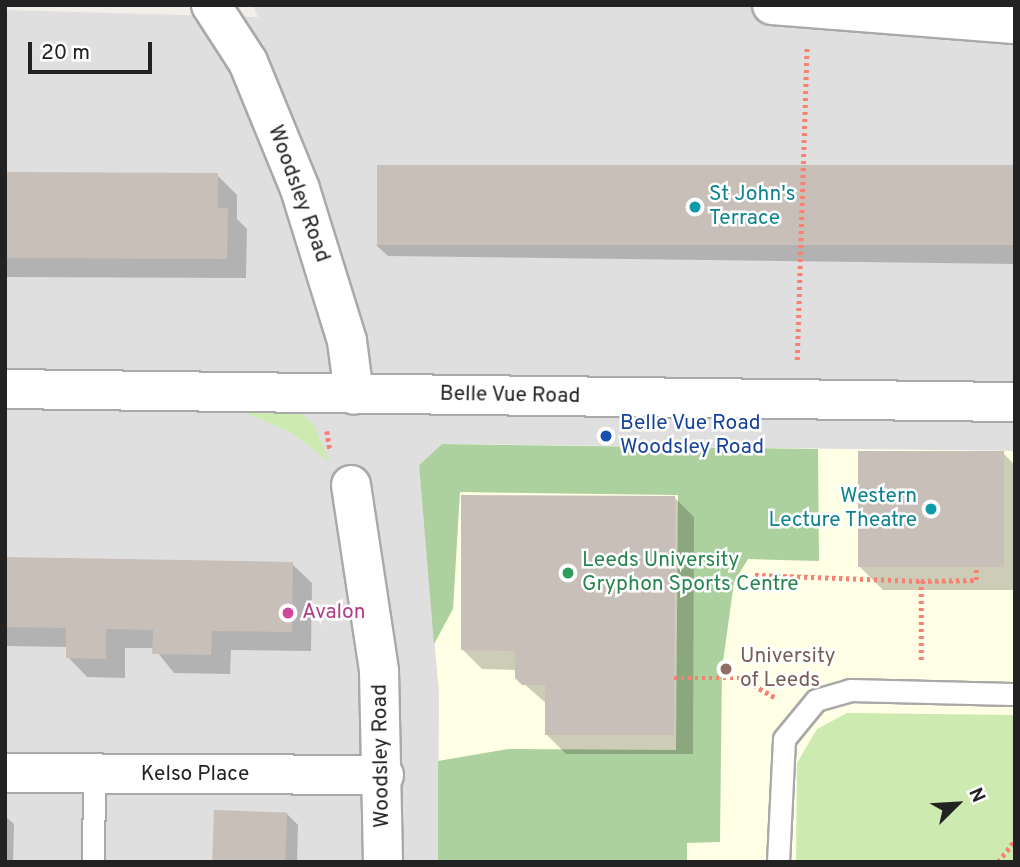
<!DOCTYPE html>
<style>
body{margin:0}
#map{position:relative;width:1020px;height:867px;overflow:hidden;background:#f2efe9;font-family:Overpass,sans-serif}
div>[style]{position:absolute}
.residential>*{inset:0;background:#e0dfdf}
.education>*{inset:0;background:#ffffe5}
.grass>*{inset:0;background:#cdebb0}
.forest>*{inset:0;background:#add19e}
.shadow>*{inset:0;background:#0003}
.building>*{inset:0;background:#c7bfb8;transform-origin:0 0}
.path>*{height:4.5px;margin-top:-2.25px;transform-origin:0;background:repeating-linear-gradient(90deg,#fa8072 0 3.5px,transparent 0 7px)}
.roads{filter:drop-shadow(2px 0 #a9a9a9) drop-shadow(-2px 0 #a9a9a9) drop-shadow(0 2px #a9a9a9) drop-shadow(0 -2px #a9a9a9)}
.service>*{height:21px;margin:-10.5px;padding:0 10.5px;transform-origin:10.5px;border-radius:10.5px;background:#fff}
.minor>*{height:38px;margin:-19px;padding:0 19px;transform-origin:19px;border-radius:19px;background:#fff}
.tertiary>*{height:38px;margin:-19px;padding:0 19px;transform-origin:19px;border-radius:19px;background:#fff}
.dots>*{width:19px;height:19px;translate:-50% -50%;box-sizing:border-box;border:4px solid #fff;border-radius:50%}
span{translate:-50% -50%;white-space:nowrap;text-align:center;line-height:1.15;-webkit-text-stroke:5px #fff;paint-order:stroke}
.street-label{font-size:21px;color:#222}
.culture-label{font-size:21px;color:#0d838f}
.left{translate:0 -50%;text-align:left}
.right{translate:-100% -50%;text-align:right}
.transit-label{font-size:21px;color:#164399}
.leisure-label{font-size:21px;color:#27864d}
.hotel-label{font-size:21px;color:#b23c85}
.education-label{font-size:21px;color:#785e54}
.frame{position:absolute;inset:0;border:7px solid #222;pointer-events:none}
.north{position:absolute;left:922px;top:769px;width:70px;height:70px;-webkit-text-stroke:5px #fff;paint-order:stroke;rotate:66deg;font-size:19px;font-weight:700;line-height:28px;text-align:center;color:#222}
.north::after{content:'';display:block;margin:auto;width:24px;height:32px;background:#222;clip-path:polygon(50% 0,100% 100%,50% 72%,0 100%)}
.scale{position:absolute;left:28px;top:42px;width:124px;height:32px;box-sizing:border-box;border:4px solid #222;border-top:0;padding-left:9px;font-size:21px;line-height:24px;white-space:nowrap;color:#222;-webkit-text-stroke:5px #fff;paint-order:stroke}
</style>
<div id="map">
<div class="residential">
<div style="clip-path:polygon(253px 5px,1015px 5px,1015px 451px,442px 444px,438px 862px,5px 862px,5px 10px,258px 17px)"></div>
</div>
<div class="education">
<div style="clip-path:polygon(442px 444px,1015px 451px,1015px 862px,438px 862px,439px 693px,419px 465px)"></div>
</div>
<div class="grass">
<div style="clip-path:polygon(244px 412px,301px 413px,314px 425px,330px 463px,292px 433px)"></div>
<div style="clip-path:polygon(847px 713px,1015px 715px,1015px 862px,796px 862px,797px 763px,817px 729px)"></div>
</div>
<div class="forest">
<div style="clip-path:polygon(442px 444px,818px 449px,819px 561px,748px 559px,734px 582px,722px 669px,720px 842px,687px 843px,687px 862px,438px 862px,438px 761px,508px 749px,676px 750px,678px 495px,460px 492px,453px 609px,434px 644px,419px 465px)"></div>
</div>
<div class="shadow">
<div style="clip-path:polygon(1015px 170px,1015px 264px,388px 256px,376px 245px)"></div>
<div style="clip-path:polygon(5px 173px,217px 175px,237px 195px,237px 219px,247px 229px,246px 278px,5px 277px)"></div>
<div style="clip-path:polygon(1003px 453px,1015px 465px,1015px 590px,883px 590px,859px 566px)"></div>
<div style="clip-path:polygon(675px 498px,694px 517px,693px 754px,566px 754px,546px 734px,547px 704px,516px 677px,516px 670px,482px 669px,462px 649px)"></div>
<div style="clip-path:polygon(5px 559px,292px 564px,312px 583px,311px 651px,231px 650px,230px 674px,174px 673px,154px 648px,125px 648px,125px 678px,87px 677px,68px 657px,68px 647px,5px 646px)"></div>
<div style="clip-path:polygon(286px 813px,298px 825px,297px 862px,215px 862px)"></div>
<div style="clip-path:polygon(5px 816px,14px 824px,13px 862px,5px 862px)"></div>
</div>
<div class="building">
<div style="left:377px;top:165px;width:638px;height:80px"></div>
<div style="clip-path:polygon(5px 172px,218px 173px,218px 208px,228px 208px,227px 259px,5px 258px)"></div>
<div style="left:858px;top:451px;width:146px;height:116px"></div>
<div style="clip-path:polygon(461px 495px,675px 496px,674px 735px,545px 735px,545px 685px,522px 685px,515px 678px,515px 651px,461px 650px)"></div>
<div style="clip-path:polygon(5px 557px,293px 562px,292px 632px,212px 631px,211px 655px,152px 654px,153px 630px,106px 629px,106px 659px,66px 658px,66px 628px,5px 627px)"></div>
<div style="left:214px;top:810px;width:73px;height:52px;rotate:2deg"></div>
</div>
<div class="path">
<div style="left:797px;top:360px;width:313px;rotate:-88.2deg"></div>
<div style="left:327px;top:431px;width:19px;rotate:81deg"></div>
<div style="left:755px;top:575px;width:166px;rotate:2.1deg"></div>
<div style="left:921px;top:660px;width:79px;rotate:-90deg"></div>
<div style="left:921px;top:581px;width:55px;rotate:-1deg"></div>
<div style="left:976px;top:580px;width:13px;rotate:-90deg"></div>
<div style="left:674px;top:678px;width:67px"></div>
<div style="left:741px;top:678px;width:40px;rotate:29.7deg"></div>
<div style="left:998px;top:862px;width:28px;rotate:-52deg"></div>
</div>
<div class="roads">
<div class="service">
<div style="left:93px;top:862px;width:87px;rotate:-89.3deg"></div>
<div style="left:778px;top:862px;width:123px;rotate:-87.2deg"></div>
<div style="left:784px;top:739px;width:50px;rotate:-50.6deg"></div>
<div style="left:816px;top:700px;width:35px;rotate:-16deg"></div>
<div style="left:850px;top:690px;width:165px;rotate:1.4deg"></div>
</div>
<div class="minor">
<div style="left:772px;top:5px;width:244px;rotate:4.5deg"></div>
<div style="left:5px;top:389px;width:1010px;rotate:0.74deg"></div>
<div style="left:351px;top:485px;width:188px;rotate:81.4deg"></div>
<div style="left:379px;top:671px;width:191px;rotate:88.8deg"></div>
<div style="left:5px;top:773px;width:379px;rotate:0.3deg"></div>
</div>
<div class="tertiary">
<div style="left:211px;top:5px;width:68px;rotate:57deg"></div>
<div style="left:248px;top:62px;width:137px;rotate:67.7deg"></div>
<div style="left:300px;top:189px;width:159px;rotate:72.8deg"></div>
<div style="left:347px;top:341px;width:54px;rotate:82.6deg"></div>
</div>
</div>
<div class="dots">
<div style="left:695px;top:207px;background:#0f9aa8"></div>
<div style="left:606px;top:436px;background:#1a4fb4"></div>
<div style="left:931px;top:509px;background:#0f9aa8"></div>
<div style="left:568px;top:573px;background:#2e9e5b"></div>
<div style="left:288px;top:613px;background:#d1479c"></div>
<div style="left:726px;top:669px;background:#8d6e63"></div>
</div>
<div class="street-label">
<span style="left:298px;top:194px;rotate:70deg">Woodsley Road</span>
<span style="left:510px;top:396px;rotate:1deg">Belle Vue Road</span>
<span style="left:382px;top:756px;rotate:-91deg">Woodsley Road</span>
<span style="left:195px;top:775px">Kelso Place</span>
</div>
<div class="culture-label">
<span class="left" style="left:709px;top:207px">St John's<br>Terrace</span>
<span class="right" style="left:917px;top:509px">Western<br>Lecture Theatre</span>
</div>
<div class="transit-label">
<span class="left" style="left:620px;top:436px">Belle Vue Road<br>Woodsley Road</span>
</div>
<div class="leisure-label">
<span class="left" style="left:582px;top:573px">Leeds University<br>Gryphon Sports Centre</span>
</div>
<div class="hotel-label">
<span class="left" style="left:302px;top:613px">Avalon</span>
</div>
<div class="education-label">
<span class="left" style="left:740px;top:669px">University<br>of Leeds</span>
</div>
<div class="frame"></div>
<div class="north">N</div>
<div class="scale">20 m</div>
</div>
